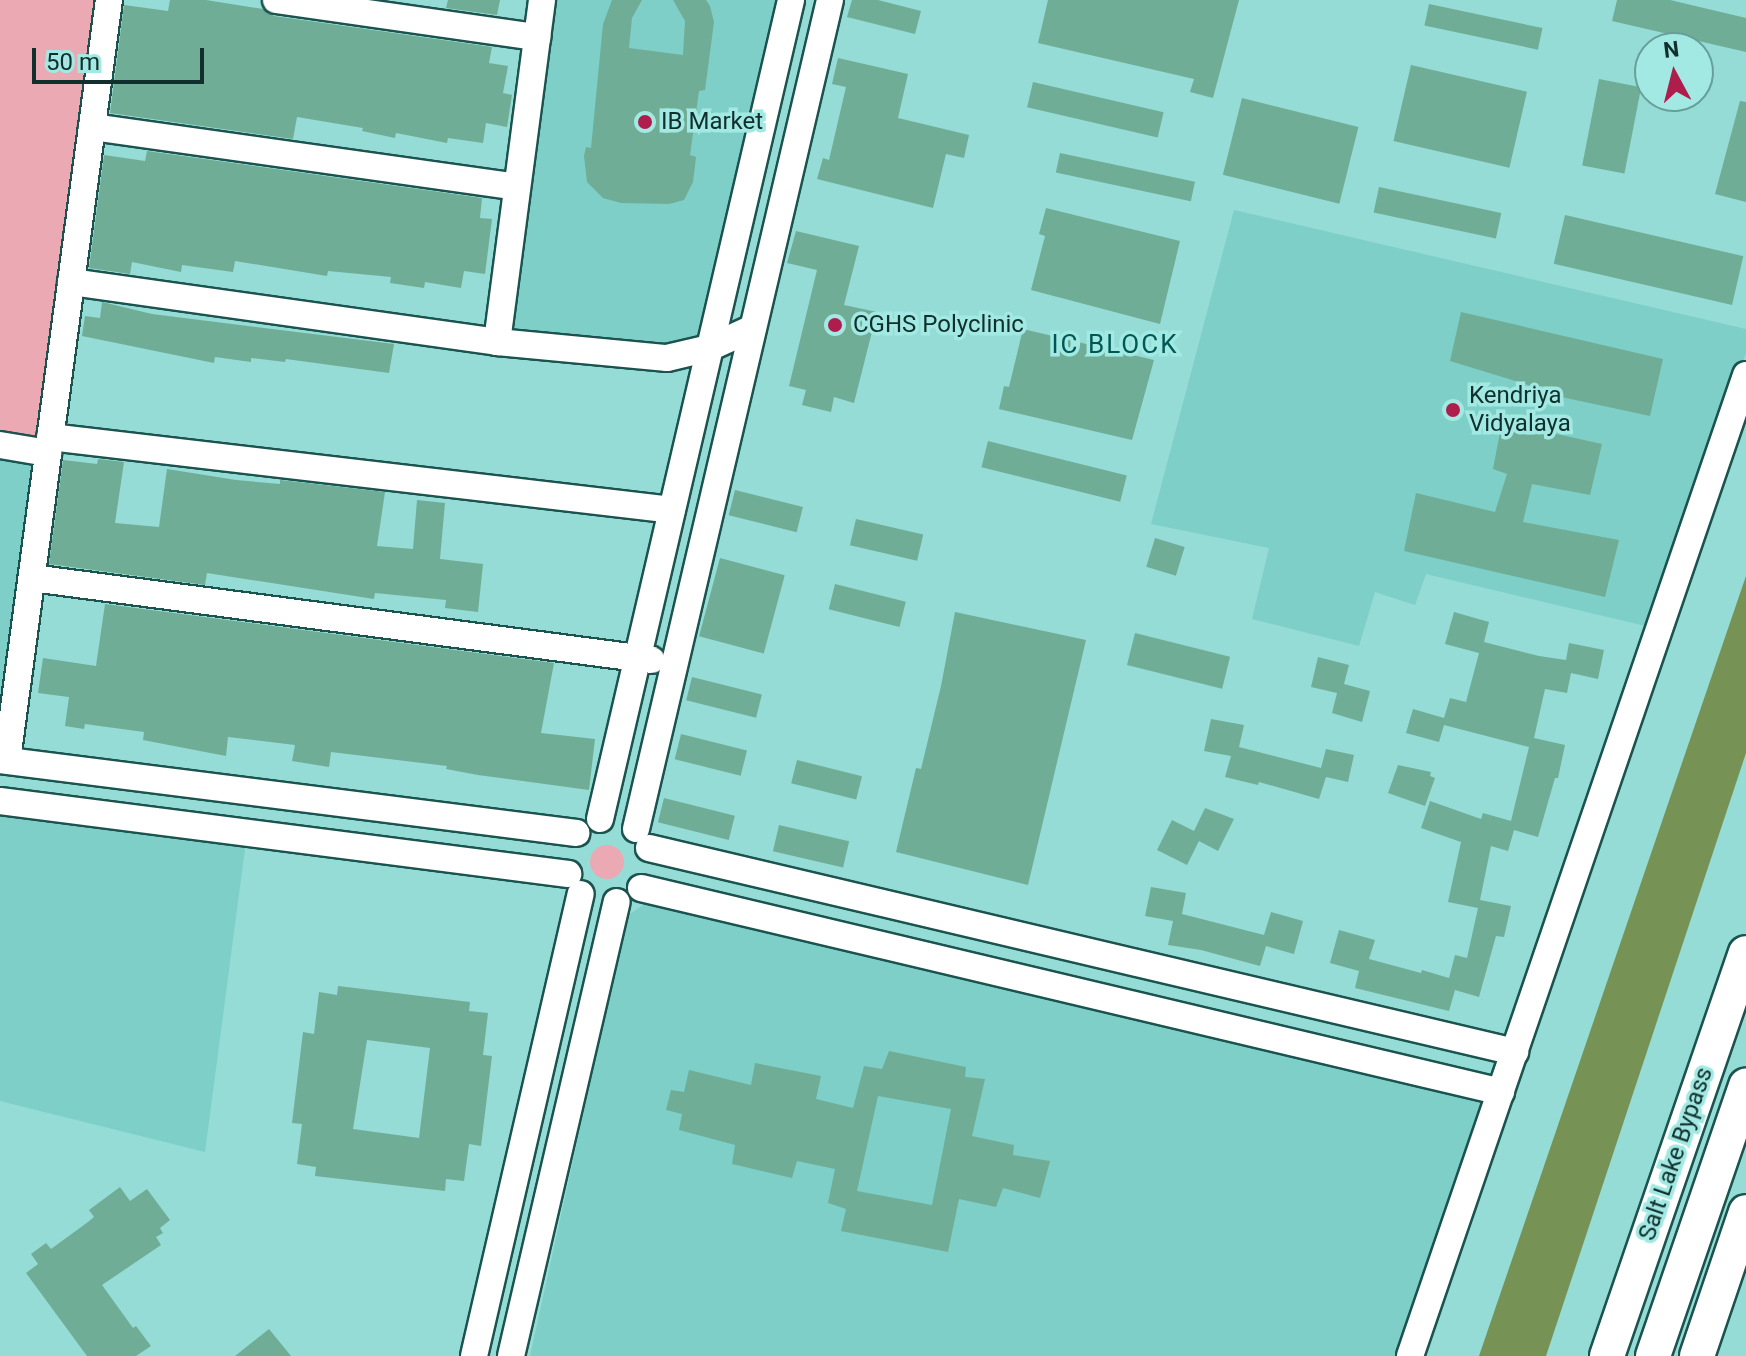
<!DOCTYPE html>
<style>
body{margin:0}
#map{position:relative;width:1746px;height:1356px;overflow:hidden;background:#94dcd5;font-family:Roboto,sans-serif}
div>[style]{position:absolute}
.built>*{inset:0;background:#7dcfc8}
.green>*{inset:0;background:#eba9b4}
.round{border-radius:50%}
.water>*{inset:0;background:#779255}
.building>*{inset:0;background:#70ad96;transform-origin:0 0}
.roads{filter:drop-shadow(2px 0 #1b534f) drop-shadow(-2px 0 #1b534f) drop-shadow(0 2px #1b534f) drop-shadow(0 -2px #1b534f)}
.minor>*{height:26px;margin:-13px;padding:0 13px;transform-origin:13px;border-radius:13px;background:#fff}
.major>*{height:34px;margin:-17px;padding:0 17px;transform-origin:17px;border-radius:17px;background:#fff}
.dots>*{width:22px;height:22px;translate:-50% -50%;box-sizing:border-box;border:4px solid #a1e9e2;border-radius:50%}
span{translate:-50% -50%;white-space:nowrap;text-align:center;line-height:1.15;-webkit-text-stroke:7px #a1e9e2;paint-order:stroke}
.poi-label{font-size:24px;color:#112f2d}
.left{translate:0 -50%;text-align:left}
.street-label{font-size:24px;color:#112f2d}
.neighbourhood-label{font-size:26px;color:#005854;letter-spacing:2px}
.north{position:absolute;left:1634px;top:32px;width:80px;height:80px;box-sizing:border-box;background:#a1e9e2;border:2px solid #679f9a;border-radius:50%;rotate:353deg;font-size:22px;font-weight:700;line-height:32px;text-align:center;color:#112f2d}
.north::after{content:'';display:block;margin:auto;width:28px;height:36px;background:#af1d4d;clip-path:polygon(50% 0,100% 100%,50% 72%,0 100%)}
.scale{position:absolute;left:32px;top:48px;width:172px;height:36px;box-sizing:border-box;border:4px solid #112f2d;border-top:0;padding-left:10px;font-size:24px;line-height:28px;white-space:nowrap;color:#112f2d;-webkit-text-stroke:6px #a1e9e2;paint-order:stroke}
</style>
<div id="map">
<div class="built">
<div style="clip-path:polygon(549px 0,783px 0,699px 361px,504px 336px)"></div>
<div style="clip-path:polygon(1234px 210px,1746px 329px,1746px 353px,1650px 627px,1426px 574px,1415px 605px,1375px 592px,1359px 646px,1252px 619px,1269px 548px,1151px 524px)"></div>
<div style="clip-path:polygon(0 454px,40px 460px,0 751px)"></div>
<div style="clip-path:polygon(0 808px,246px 841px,205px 1152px,0 1101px)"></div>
<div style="clip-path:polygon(646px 903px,1485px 1102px,1398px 1356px,530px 1356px,627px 916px)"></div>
</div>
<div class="green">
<div style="clip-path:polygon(0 0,104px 0,41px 441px,0 435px)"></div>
<div class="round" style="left:590px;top:845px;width:34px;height:34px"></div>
</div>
<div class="water">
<div style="clip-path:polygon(1746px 576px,1746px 753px,1546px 1356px,1479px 1356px)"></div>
</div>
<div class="building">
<div style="clip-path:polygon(170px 0,206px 0,263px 9px,274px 16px,492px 47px,489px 63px,508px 66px,503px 93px,512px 95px,507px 127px,486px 123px,483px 143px,448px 138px,447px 143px,396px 133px,395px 138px,362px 131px,363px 128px,297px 117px,293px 139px,110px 113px,124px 5px,168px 11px)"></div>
<div style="clip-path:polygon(448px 0,500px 0,497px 15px,446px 8px)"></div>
<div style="clip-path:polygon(612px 0,642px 0,632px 18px,629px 48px,683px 55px,685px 21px,673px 0,706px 0,710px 6px,714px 22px,705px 90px,699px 91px,690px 155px,696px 157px,693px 182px,684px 200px,669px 204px,621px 203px,603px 198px,587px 182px,584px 156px,586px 147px,591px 148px,603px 24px)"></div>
<div style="clip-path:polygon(852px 0,878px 0,921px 11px,915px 34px,847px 17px)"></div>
<div style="clip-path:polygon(1048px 0,1239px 0,1213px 98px,1190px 92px,1194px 79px,1038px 43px)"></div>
<div style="clip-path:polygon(1617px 0,1670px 0,1746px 18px,1746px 52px,1612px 21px)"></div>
<div style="left:1429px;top:4px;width:116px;height:22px;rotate:12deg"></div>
<div style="clip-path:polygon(838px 58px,908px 74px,898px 118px,969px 135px,964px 158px,946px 154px,933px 208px,817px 179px,823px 158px,829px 160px,846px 87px,832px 84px)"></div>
<div style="left:1411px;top:65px;width:119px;height:78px;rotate:13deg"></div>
<div style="left:1599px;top:79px;width:43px;height:88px;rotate:11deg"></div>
<div style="left:1033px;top:82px;width:134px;height:26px;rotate:13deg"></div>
<div style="left:1242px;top:98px;width:120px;height:79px;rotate:14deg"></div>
<div style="clip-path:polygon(1740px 101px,1746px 102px,1746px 202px,1715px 194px)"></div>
<div style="clip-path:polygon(147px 151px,482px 198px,480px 218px,492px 219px,485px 274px,464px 271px,461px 288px,425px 282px,424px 288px,390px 283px,391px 277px,328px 271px,327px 276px,235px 261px,233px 272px,182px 265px,181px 272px,132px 262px,130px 274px,89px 268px,104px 155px,145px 161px)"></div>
<div style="left:1060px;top:153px;width:138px;height:20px;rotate:12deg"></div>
<div style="left:1379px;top:187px;width:125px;height:26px;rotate:12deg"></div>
<div style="clip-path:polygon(1046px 208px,1180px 241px,1160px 324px,1031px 290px,1045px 236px,1039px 234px)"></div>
<div style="left:1565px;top:215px;width:183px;height:50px;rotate:13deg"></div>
<div style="clip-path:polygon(796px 231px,859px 246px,844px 305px,877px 312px,854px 403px,834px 397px,831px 412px,802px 405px,806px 390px,789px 386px,817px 270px,787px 263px)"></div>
<div style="clip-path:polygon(102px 302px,152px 314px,394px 344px,389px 373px,286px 359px,285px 362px,251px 358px,251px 362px,215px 357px,214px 363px,82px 336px,85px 316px,100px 318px)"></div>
<div style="clip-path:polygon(1461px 312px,1663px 359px,1650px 416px,1538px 392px,1538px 388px,1450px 361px)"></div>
<div style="clip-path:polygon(1023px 329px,1154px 360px,1132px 440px,999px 409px,1004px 386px,1009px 387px)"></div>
<div style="clip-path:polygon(1502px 422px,1602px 444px,1590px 495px,1532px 484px,1523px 522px,1619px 540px,1605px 597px,1404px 551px,1416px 493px,1495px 512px,1507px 474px,1493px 469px)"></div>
<div style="left:988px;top:441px;width:143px;height:27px;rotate:14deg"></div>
<div style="clip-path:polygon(98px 459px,124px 462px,115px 523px,159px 527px,167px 469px,236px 480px,280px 484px,280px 480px,385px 492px,377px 546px,413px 549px,417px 500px,445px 503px,440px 559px,483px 564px,478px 612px,445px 608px,446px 600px,375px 593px,374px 599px,207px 573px,205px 585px,49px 564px,63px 460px,97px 464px)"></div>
<div style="left:735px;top:490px;width:70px;height:26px;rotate:14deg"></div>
<div style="left:856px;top:519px;width:69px;height:27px;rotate:13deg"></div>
<div style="left:1155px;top:538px;width:31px;height:30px;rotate:17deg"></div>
<div style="left:720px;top:558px;width:67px;height:81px;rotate:15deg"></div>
<div style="left:835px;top:584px;width:73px;height:26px;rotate:14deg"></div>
<div style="clip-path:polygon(105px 604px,554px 663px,541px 733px,595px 739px,589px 790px,478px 775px,446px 769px,447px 766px,331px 752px,329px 767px,292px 761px,295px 745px,228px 737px,226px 756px,143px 740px,144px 732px,85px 724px,84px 729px,65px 726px,69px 697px,38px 693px,43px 658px,96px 666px)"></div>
<div style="clip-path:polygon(955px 612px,1086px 640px,1028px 885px,896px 852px,916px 768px,921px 769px,941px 686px)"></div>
<div style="clip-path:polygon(1454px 612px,1489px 622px,1484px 642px,1539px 656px,1566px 660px,1569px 643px,1604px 650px,1598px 679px,1571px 673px,1567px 693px,1545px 689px,1534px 738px,1565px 745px,1558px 778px,1555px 778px,1538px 837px,1514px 830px,1508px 851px,1491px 846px,1480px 900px,1511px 906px,1504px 937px,1496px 936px,1479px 997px,1455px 990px,1449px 1011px,1355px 988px,1359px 971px,1330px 963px,1339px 930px,1375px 940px,1369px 959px,1421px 973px,1422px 970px,1449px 978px,1455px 955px,1467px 958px,1478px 908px,1448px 902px,1461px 842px,1421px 828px,1430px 801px,1481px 819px,1483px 813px,1511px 821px,1529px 747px,1444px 725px,1439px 742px,1406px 733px,1413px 709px,1444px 718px,1450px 698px,1466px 702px,1479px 653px,1445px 644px)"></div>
<div style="left:1135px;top:633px;width:98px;height:33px;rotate:14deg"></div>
<div style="clip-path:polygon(1318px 657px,1349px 665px,1344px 684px,1370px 691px,1362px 722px,1332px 713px,1337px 693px,1311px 687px)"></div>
<div style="left:692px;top:677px;width:72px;height:24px;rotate:14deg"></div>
<div style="clip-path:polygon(1211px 719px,1244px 725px,1239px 747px,1321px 768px,1326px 749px,1354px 755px,1348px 782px,1326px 777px,1319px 799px,1259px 782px,1258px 785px,1225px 777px,1231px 756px,1204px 751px)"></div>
<div style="left:681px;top:734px;width:68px;height:26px;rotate:14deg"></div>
<div style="left:797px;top:760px;width:67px;height:24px;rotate:14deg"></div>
<div style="clip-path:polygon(1398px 765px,1431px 772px,1430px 776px,1435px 778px,1425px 806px,1388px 793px)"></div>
<div style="left:664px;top:798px;width:73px;height:25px;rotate:14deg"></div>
<div style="clip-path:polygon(1205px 808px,1234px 819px,1218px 851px,1199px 841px,1187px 865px,1157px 850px,1172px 820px,1194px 831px)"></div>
<div style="left:779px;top:825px;width:72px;height:27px;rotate:13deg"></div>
<div style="clip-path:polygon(1151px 887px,1186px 893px,1182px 914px,1264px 935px,1271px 912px,1303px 921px,1294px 954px,1266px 946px,1260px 966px,1201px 950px,1168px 945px,1173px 921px,1145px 916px)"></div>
<div style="clip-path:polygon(evenodd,338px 986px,470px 1002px,469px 1011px,488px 1013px,483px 1055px,492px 1056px,481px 1146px,469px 1144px,464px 1181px,446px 1179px,445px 1191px,315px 1176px,316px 1167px,297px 1164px,302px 1124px,292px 1123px,303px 1032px,314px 1034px,319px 992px,337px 995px,338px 986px,367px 1040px,430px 1048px,419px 1138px,353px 1129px,367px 1040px)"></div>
<div style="clip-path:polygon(evenodd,889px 1051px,966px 1067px,965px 1077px,985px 1079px,972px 1136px,1014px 1145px,1013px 1155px,1050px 1161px,1040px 1198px,1003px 1188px,996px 1207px,959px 1199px,948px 1252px,841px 1231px,846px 1209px,828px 1203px,835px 1169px,797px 1161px,792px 1178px,732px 1164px,735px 1145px,679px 1130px,682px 1114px,666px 1110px,671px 1090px,684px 1092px,689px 1070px,751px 1085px,755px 1063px,821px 1076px,816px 1099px,853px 1108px,864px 1066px,882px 1069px,889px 1051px,878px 1096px,951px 1109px,932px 1205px,857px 1191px,878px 1096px)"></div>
<div style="clip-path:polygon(120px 1187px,130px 1201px,147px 1189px,170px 1220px,160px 1228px,163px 1233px,156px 1237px,161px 1245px,102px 1285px,133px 1328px,136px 1326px,151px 1346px,136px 1356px,87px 1356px,26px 1273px,38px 1264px,31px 1254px,46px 1243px,51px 1249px,88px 1222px,94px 1217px,89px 1210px)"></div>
<div style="clip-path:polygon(269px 1329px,291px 1356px,235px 1356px)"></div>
</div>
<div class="roads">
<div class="minor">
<div style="left:276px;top:0;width:264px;rotate:8.1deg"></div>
<div style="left:92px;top:127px;width:429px;rotate:8deg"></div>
<div style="left:71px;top:282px;width:430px;rotate:8deg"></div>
<div style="left:497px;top:342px;width:171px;rotate:5.4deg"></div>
<div style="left:667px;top:358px;width:43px;rotate:-13.4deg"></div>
<div style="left:709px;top:348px;width:48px;rotate:-24.4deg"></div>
<div style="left:497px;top:342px;width:345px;rotate:-82.5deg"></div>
<div style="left:50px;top:437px;width:626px;rotate:6.69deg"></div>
<div style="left:0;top:445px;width:49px;rotate:9.5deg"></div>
<div style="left:32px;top:578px;width:625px;rotate:7.53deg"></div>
<div style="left:0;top:760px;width:581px;rotate:7.22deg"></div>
<div style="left:7px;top:760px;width:767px;rotate:-82.36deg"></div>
<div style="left:0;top:801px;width:573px;rotate:7.32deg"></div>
<div style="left:600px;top:819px;width:841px;rotate:-76.87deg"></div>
<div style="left:636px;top:829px;width:851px;rotate:-76.83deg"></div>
<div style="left:649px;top:848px;width:890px;rotate:13.26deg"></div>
<div style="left:641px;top:888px;width:884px;rotate:13.34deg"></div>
<div style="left:474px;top:1356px;width:474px;rotate:-77deg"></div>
<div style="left:511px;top:1356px;width:466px;rotate:-76.9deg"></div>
<div style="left:1410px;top:1356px;width:1037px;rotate:-71.09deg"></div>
</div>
<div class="major">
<div style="left:1607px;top:1356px;width:426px;rotate:-71deg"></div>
<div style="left:1653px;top:1356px;width:286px;rotate:-71deg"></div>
<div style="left:1697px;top:1356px;width:152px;rotate:-71.2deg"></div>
</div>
</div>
<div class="dots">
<div style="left:645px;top:122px;background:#af1d4d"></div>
<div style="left:835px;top:325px;background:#af1d4d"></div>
<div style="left:1453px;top:410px;background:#af1d4d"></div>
</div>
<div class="poi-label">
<span class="left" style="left:661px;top:122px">IB Market</span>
<span class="left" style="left:853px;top:325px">CGHS Polyclinic</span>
<span class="left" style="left:1469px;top:410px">Kendriya<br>Vidyalaya</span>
</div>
<div class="street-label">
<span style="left:1676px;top:1154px;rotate:-71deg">Salt Lake Bypass</span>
</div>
<div class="neighbourhood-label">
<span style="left:1115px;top:345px">IC BLOCK</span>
</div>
<div class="north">N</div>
<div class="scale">50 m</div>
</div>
